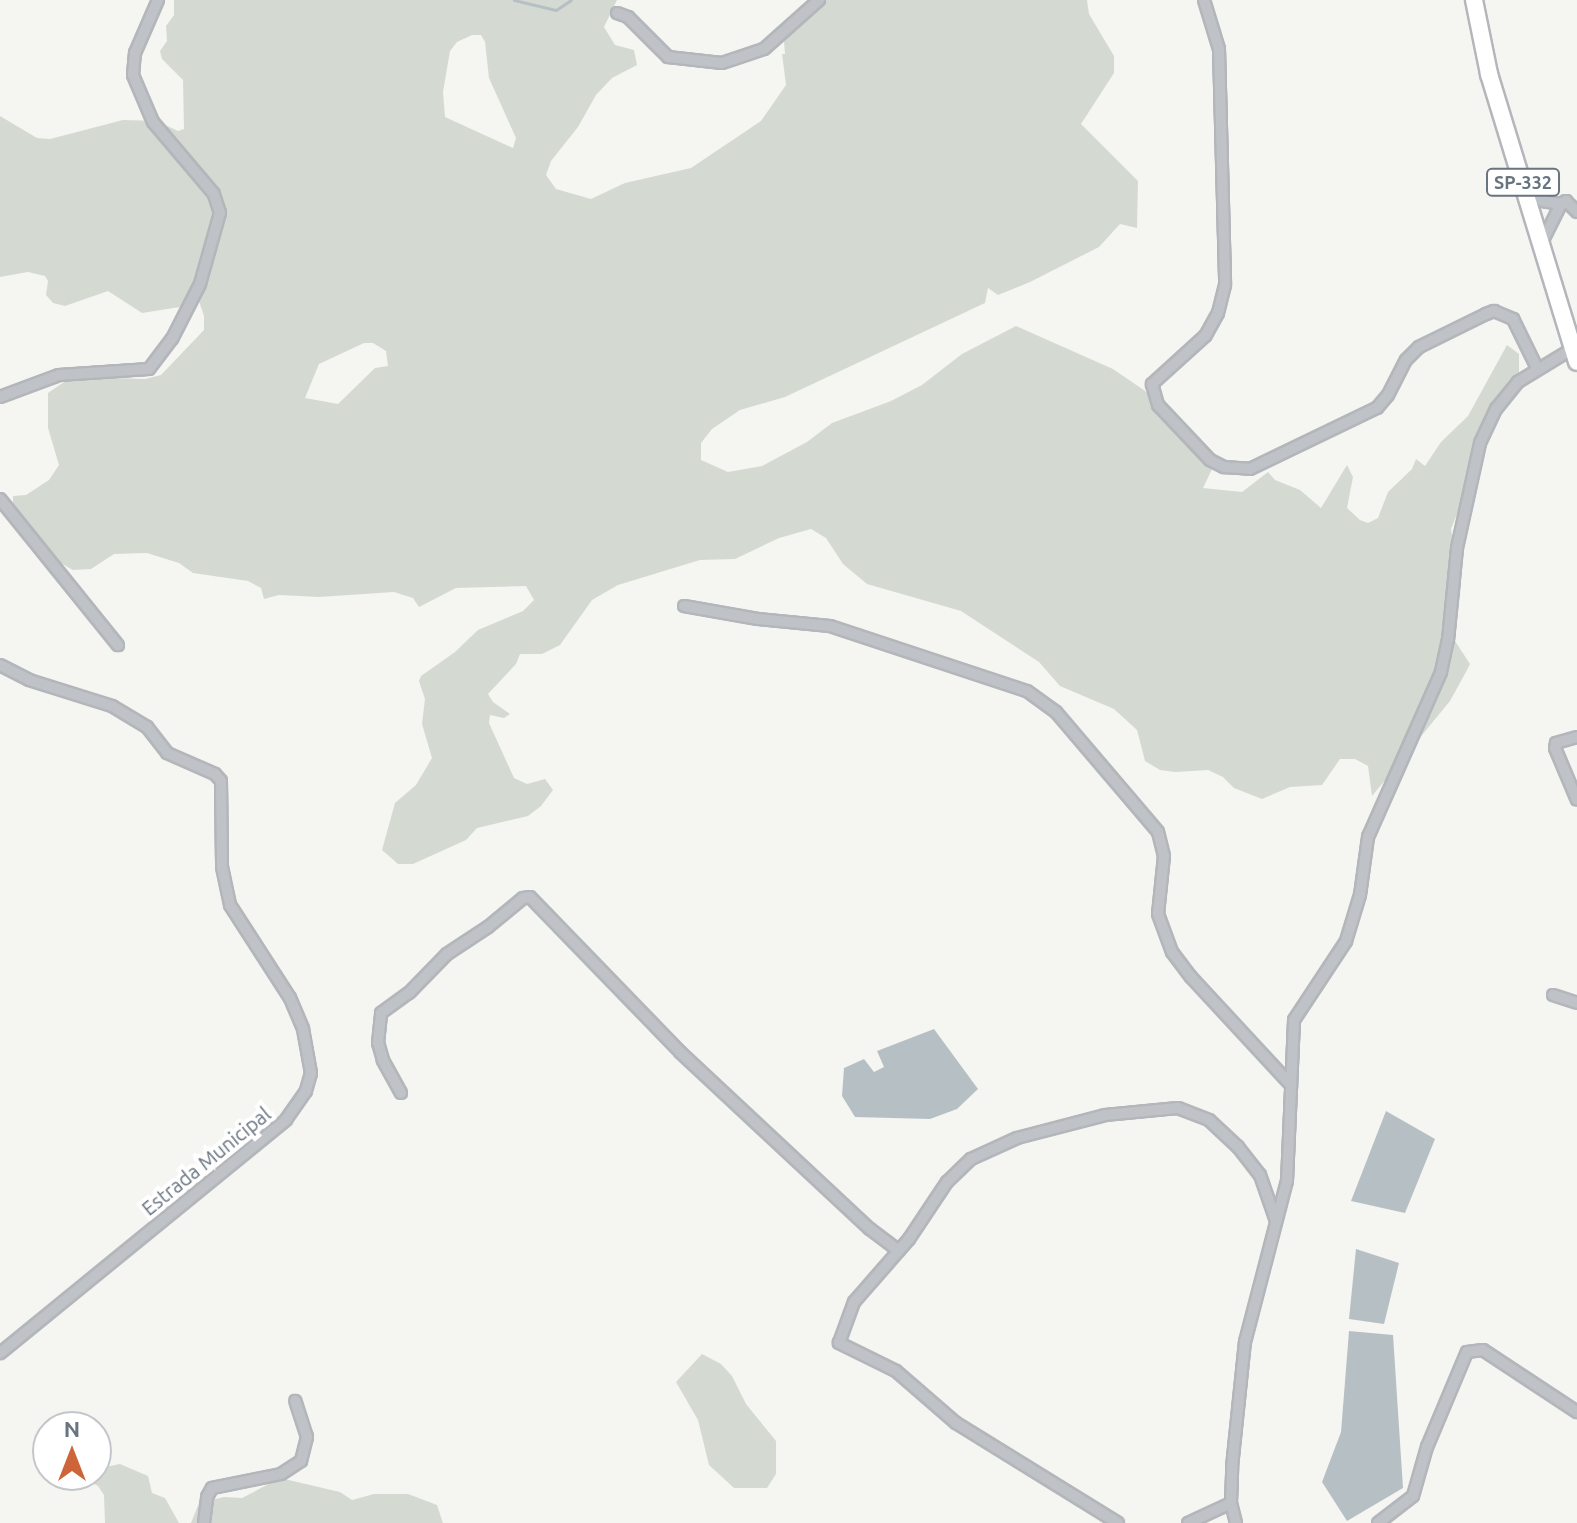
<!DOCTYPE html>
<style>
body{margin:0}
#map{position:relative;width:1577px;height:1523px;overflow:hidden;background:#f5f5f2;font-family:Ubuntu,sans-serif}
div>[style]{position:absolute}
.green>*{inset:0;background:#d4dad2}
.water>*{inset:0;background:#b6c0c4}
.stream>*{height:3px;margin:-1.5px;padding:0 1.5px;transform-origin:1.5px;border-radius:1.5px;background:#b6c0c4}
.roads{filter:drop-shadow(2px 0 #b3b6ba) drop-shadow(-2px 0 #b3b6ba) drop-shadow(0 2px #b3b6ba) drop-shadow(0 -2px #b3b6ba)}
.minor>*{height:10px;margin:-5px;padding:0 5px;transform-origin:5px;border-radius:5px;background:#bfc2c6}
.primary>*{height:16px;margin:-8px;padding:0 8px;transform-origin:8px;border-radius:8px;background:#fff}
span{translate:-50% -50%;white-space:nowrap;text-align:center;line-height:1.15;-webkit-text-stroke:8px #fff;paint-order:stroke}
.shield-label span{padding:2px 6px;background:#fff;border:2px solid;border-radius:6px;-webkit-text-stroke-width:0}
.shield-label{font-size:18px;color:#687480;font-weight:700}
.street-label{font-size:20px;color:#687480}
.north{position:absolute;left:32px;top:1411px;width:80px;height:80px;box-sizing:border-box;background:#fff;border:2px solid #c3c7cc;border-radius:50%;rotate:0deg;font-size:22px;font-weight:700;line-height:32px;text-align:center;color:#687480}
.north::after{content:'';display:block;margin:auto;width:28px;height:36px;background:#cd643a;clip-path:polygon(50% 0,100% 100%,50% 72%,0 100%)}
</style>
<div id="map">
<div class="green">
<div style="clip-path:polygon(evenodd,174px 0,617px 0,604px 27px,615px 45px,634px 50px,637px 65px,612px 78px,596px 95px,578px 127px,551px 161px,546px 175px,556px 189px,591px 199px,625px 183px,691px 168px,761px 121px,786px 85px,782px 54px,785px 54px,784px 41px,796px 24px,827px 0,1087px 0,1089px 14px,1114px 56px,1114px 73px,1081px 124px,1138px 181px,1137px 228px,1120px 224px,1099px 247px,1030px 282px,998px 295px,988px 288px,985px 303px,785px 397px,740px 410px,712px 429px,701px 443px,701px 460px,728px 472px,762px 466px,807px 442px,832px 423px,891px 401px,922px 385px,962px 354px,1016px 326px,1113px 369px,1148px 393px,1213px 467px,1203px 488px,1242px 492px,1268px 472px,1275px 480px,1300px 490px,1321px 508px,1347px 465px,1353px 477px,1347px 508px,1360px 520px,1368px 523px,1378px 518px,1388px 492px,1412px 469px,1416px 459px,1425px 466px,1441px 442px,1468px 416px,1507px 345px,1519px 354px,1519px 386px,1492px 426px,1451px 529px,1458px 570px,1452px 581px,1461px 585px,1455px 641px,1470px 664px,1467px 670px,1450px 701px,1372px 796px,1368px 766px,1355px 759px,1340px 759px,1322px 785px,1290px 787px,1262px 799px,1234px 788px,1223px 777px,1208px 770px,1175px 772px,1160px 770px,1145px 761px,1137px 730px,1114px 709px,1060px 686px,1039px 662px,961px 611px,867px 584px,843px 564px,826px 538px,811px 529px,779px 538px,735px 559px,700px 560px,618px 585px,592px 600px,560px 645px,542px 654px,520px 654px,516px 664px,488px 694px,493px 702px,510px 714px,504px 718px,490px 715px,489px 723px,514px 778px,527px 784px,545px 779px,553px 790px,541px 806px,528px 816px,477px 828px,466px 840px,413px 864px,398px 864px,382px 850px,395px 803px,416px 785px,432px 758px,422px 724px,425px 699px,419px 681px,421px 676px,455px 652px,478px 630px,523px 611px,534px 600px,526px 586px,456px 588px,419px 607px,413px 598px,394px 592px,319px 597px,279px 595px,264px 599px,261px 588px,248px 581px,193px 573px,179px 563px,147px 553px,114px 554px,91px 569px,73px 570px,34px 548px,13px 503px,13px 496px,26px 495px,49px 480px,59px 465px,48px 428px,48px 393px,64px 382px,83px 377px,145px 379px,161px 375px,204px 330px,204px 316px,199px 301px,193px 299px,180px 307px,142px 313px,108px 291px,65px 306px,53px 303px,46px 295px,48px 281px,45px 276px,28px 272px,0 277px,0 116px,37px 138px,50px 139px,123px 120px,157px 121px,178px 131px,184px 129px,183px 80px,162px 59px,160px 51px,167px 41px,166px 26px,174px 15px,174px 0,472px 35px,481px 35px,485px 42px,489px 78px,516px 138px,513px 148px,445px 117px,443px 92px,450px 51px,457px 42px,472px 35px,174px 0,364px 343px,373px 343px,386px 351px,388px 366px,375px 368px,338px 404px,305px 398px,319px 364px,364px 343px)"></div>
<div style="clip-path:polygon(702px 1354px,721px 1364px,732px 1376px,746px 1404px,776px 1441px,776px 1474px,767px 1488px,734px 1488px,709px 1465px,698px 1420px,676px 1382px)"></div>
<div style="clip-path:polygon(120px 1464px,148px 1476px,152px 1493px,165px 1498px,179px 1523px,105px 1523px,104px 1495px,98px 1486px,83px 1477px,96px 1475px,96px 1469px)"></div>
<div style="clip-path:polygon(280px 1478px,340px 1492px,352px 1500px,374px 1494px,408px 1494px,437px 1505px,443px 1523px,191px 1523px,199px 1503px,224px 1497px,242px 1498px)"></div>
</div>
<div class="water">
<div style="clip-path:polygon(934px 1029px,978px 1089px,957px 1109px,930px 1119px,855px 1117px,842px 1096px,844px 1068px,864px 1059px,874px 1072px,884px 1067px,877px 1051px)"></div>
<div style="clip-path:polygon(1386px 1111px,1435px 1139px,1405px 1213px,1351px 1201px)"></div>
<div style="clip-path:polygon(1356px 1249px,1399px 1263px,1384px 1324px,1349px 1319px)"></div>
<div style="clip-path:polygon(1349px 1331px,1393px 1335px,1403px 1488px,1347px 1521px,1322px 1482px,1341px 1432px)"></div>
</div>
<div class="stream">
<div style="left:514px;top:0;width:43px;rotate:13.4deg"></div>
<div style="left:556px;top:10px;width:18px;rotate:-34deg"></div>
</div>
<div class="roads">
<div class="minor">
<div style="left:1204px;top:0;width:51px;rotate:73deg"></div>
<div style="left:1219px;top:49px;width:236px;rotate:88.5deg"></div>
<div style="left:1225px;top:285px;width:29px;rotate:104deg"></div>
<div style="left:1218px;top:313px;width:26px;rotate:119deg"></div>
<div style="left:1205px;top:336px;width:72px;rotate:137.8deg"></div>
<div style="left:1152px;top:384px;width:22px;rotate:74deg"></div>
<div style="left:1158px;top:405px;width:76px;rotate:46.6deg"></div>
<div style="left:1210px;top:460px;width:16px;rotate:27deg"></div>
<div style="left:1224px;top:467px;width:26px;rotate:4deg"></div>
<div style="left:1250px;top:469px;width:141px;rotate:-25.7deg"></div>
<div style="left:1377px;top:408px;width:17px;rotate:-50deg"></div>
<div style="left:1388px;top:395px;width:39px;rotate:-63deg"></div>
<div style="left:1406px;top:360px;width:18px;rotate:-45deg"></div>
<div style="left:1419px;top:347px;width:75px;rotate:-26.2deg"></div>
<div style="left:1486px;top:314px;width:9px;rotate:-21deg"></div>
<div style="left:1494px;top:311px;width:21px;rotate:23deg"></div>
<div style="left:1513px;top:319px;width:55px;rotate:63.9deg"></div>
<div style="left:617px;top:13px;width:12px;rotate:20deg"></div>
<div style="left:628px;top:17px;width:57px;rotate:45deg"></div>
<div style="left:668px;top:57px;width:54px;rotate:6.3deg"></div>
<div style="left:722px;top:63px;width:44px;rotate:-18.4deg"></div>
<div style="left:764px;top:49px;width:74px;rotate:-41.7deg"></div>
<div style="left:1525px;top:191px;width:20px;rotate:30deg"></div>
<div style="left:1542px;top:201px;width:19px;rotate:9deg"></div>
<div style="left:1561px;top:204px;width:6px;rotate:-31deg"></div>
<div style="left:1566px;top:201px;width:16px;rotate:45deg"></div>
<div style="left:1541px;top:244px;width:45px;rotate:-63.4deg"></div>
<div style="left:0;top:397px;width:63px;rotate:-20.4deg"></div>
<div style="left:59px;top:375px;width:90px;rotate:-3.8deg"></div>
<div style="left:149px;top:369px;width:38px;rotate:-53deg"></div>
<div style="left:172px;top:339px;width:62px;rotate:-63deg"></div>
<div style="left:200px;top:284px;width:74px;rotate:-74.3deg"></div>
<div style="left:220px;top:213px;width:20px;rotate:-108deg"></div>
<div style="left:214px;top:194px;width:94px;rotate:-130.3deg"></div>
<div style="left:153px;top:122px;width:51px;rotate:-113.1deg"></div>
<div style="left:133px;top:75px;width:22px;rotate:-85deg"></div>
<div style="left:135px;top:53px;width:58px;rotate:-66.5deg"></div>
<div style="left:0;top:499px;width:188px;rotate:51.1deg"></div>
<div style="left:684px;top:606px;width:75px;rotate:10deg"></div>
<div style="left:758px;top:619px;width:72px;rotate:5.6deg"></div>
<div style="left:830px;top:626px;width:207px;rotate:18.3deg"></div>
<div style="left:1027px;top:691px;width:36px;rotate:36deg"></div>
<div style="left:1056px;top:712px;width:157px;rotate:49.6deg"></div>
<div style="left:1158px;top:832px;width:25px;rotate:76deg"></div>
<div style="left:1164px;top:856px;width:58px;rotate:95.9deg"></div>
<div style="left:1158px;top:914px;width:40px;rotate:69.8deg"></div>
<div style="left:1172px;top:952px;width:31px;rotate:53deg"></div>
<div style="left:1191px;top:977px;width:147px;rotate:47.2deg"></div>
<div style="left:0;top:665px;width:33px;rotate:27deg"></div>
<div style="left:29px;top:680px;width:87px;rotate:17.4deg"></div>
<div style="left:112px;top:706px;width:41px;rotate:31deg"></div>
<div style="left:147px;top:727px;width:33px;rotate:52deg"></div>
<div style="left:167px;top:753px;width:52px;rotate:23.6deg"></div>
<div style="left:215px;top:774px;width:9px;rotate:49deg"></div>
<div style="left:221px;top:781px;width:86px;rotate:89.3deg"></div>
<div style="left:222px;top:867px;width:39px;rotate:78deg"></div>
<div style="left:230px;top:905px;width:111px;rotate:57.2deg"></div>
<div style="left:290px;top:998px;width:34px;rotate:67deg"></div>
<div style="left:303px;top:1029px;width:45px;rotate:79.7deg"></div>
<div style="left:311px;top:1073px;width:19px;rotate:106deg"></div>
<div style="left:306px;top:1091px;width:35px;rotate:125deg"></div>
<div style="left:286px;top:1120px;width:369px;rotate:140.8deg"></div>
<div style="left:1577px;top:737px;width:22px;rotate:164deg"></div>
<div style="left:1556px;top:743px;width:5px;rotate:101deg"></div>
<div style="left:1555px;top:748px;width:56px;rotate:67.1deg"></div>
<div style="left:1553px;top:995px;width:25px;rotate:18deg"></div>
<div style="left:401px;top:1093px;width:38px;rotate:-119deg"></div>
<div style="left:383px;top:1060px;width:18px;rotate:-106deg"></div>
<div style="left:378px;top:1043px;width:30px;rotate:-84deg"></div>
<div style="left:381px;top:1013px;width:34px;rotate:-36deg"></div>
<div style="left:409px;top:993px;width:54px;rotate:-45.7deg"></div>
<div style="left:447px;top:954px;width:49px;rotate:-33.4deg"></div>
<div style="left:488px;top:927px;width:45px;rotate:-39.6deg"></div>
<div style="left:523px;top:898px;width:7px;rotate:-8deg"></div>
<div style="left:530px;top:897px;width:216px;rotate:45.9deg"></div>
<div style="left:680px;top:1052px;width:260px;rotate:43deg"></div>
<div style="left:870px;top:1229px;width:36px;rotate:37deg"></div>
<div style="left:204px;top:1523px;width:26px;rotate:-83deg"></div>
<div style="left:207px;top:1497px;width:10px;rotate:-61deg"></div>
<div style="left:212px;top:1488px;width:70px;rotate:-11.5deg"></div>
<div style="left:281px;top:1474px;width:24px;rotate:-33deg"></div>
<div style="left:301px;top:1461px;width:25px;rotate:-76deg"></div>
<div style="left:307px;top:1437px;width:38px;rotate:-108deg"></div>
<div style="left:1118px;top:1523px;width:190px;rotate:-148.3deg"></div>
<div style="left:956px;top:1423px;width:79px;rotate:-139.1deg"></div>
<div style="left:896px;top:1371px;width:64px;rotate:-153.8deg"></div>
<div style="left:839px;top:1343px;width:44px;rotate:-69.9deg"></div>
<div style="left:854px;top:1302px;width:84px;rotate:-48.9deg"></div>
<div style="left:909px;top:1239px;width:69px;rotate:-56.3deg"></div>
<div style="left:947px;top:1182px;width:33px;rotate:-44deg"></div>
<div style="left:971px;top:1159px;width:51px;rotate:-24.5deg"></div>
<div style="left:1017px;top:1138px;width:91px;rotate:-14.6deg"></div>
<div style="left:1105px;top:1115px;width:73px;rotate:-5.5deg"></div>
<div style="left:1178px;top:1108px;width:33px;rotate:21deg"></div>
<div style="left:1209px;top:1120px;width:40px;rotate:43deg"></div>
<div style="left:1238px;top:1147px;width:36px;rotate:52deg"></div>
<div style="left:1260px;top:1175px;width:46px;rotate:70.8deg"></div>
<div style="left:1188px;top:1523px;width:47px;rotate:-24.9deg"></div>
<div style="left:1236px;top:1523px;width:21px;rotate:-104deg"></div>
<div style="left:1231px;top:1503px;width:36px;rotate:-88deg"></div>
<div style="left:1232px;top:1467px;width:126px;rotate:-84.1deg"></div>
<div style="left:1245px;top:1342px;width:166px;rotate:-75.4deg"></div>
<div style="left:1287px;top:1181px;width:161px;rotate:-87.5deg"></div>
<div style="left:1294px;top:1020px;width:95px;rotate:-56.6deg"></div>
<div style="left:1346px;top:941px;width:48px;rotate:-73.1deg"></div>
<div style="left:1360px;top:895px;width:59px;rotate:-82.1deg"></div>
<div style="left:1368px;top:837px;width:180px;rotate:-66.1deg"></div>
<div style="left:1441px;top:672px;width:33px;rotate:-78deg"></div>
<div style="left:1448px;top:640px;width:92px;rotate:-84.4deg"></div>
<div style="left:1457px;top:548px;width:107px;rotate:-77.6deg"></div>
<div style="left:1480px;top:443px;width:38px;rotate:-65deg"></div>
<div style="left:1496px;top:409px;width:35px;rotate:-51deg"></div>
<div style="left:1518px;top:382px;width:63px;rotate:-31.4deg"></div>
<div style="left:1378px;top:1523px;width:44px;rotate:-37.6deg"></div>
<div style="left:1413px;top:1496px;width:51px;rotate:-74.1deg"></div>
<div style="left:1427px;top:1447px;width:103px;rotate:-67.2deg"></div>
<div style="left:1467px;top:1352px;width:16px;rotate:-7deg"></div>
<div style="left:1483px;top:1350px;width:113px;rotate:33.4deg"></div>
</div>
<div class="primary">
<div style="left:1474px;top:0;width:76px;rotate:78.5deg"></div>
<div style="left:1489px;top:74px;width:301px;rotate:73deg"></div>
</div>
</div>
<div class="shield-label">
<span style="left:1523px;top:182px">SP-332</span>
</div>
<div class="street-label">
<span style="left:206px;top:1161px;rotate:-39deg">Estrada Municipal</span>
</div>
<div class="north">N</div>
</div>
